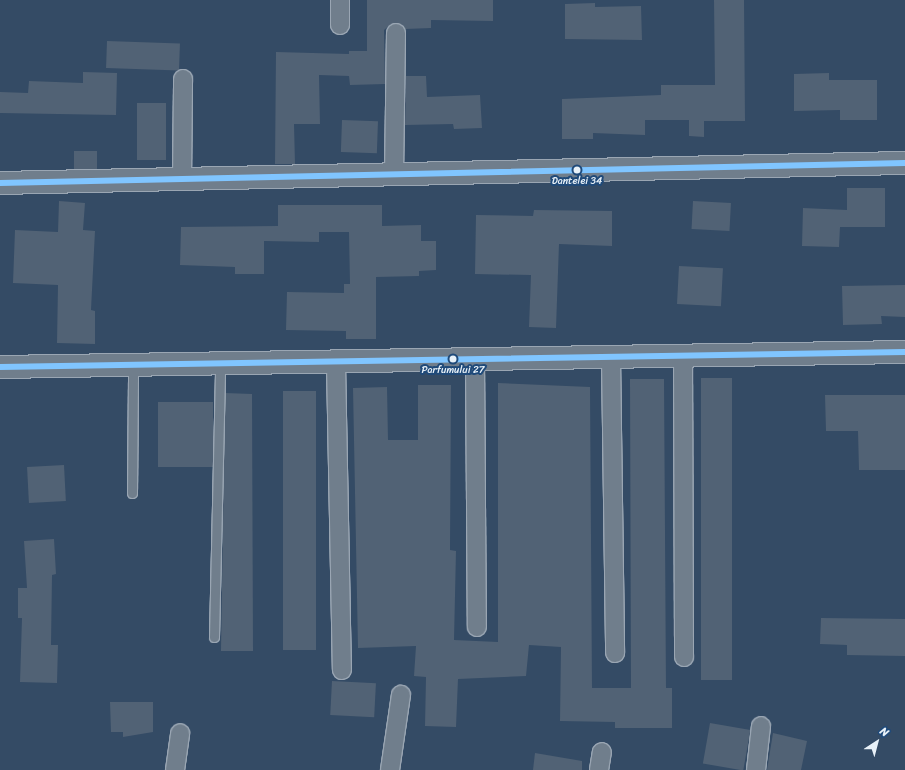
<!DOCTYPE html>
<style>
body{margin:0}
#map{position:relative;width:905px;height:770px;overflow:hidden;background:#344b65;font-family:Sriracha,sans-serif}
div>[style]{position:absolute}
.building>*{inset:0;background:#516275;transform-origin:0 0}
.roads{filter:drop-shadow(1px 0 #9aa6b3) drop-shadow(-1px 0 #9aa6b3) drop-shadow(0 1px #9aa6b3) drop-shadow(0 -1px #9aa6b3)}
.lane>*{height:9px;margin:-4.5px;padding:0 4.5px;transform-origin:4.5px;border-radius:4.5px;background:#707e8c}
.street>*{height:18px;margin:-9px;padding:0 9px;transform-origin:9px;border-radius:9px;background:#707e8c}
.secondary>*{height:22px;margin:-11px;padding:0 11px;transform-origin:11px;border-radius:11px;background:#707e8c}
.bus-1>*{height:6px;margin:-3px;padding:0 3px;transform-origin:3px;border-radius:3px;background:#80c5ff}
.dots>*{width:11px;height:11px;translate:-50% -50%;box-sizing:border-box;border:2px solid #1f4a7a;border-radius:50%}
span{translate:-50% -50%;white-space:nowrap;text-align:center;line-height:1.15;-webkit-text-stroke:4px #1f4a7a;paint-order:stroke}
.bus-label{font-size:10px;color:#e8f1f8}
.north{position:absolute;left:857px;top:722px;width:40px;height:40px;-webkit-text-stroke:3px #1f4a7a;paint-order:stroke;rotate:36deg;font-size:11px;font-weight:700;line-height:16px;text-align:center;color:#e8f1f8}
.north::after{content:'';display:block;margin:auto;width:14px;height:18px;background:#e8f1f8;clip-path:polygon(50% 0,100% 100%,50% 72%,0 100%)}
</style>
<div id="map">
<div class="building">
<div style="clip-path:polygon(367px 0,493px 0,493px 21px,431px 20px,431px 28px,405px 29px,401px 24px,391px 24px,384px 30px,385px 84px,350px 85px,349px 76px,319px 75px,320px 124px,294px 124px,295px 164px,275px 164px,276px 52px,349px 54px,349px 51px,367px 51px)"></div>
<div style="clip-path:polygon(714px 0,744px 0,745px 121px,704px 121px,704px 137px,689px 136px,689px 120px,645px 120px,645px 135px,593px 133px,593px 139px,562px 139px,562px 99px,661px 95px,661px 85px,715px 85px)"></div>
<div style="clip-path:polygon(595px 3px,595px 7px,641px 6px,642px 40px,565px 39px,565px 4px)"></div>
<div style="left:107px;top:41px;width:73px;height:27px;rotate:2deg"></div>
<div style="clip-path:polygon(83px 72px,117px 73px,116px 115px,0 113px,0 92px,28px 93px,29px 81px,83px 83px)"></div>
<div style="clip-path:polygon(829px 73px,829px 80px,877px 80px,877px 120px,840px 120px,840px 110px,794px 111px,794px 74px)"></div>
<div style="clip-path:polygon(406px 76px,426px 76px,427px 97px,480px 95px,482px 128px,454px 129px,453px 124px,405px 125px)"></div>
<div style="left:137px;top:103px;width:29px;height:57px"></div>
<div style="left:342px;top:120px;width:36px;height:32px;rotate:2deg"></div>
<div style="left:74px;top:151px;width:23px;height:18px"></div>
<div style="clip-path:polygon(847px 188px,885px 188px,885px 227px,840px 227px,839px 247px,802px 246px,803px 208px,847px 210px)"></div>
<div style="clip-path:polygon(59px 201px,85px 203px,83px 230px,95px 231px,91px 310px,95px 311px,95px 344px,57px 343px,58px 285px,13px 283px,15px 230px,58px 232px)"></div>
<div style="left:693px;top:201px;width:38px;height:28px;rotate:3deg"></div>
<div style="clip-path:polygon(278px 205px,382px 205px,382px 226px,421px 225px,421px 241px,436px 241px,436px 270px,419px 271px,419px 276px,376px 277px,376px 339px,346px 339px,346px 331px,286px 330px,287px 292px,344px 293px,344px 284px,350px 284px,349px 232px,319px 232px,319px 242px,264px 241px,264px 274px,235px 274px,235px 267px,180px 265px,181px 227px,278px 226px)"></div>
<div style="clip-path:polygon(534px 210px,612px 211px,612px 246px,559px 244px,556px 328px,529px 327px,531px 275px,475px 274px,476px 215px,533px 216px)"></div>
<div style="left:679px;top:266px;width:44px;height:38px;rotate:3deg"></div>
<div style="clip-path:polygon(905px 285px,905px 317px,881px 316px,882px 324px,843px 325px,842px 286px)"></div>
<div style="left:701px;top:378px;width:31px;height:302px"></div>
<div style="clip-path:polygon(630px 379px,664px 379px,666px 688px,672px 688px,672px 728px,615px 728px,615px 722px,560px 721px,561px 647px,529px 645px,526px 676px,458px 679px,456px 727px,425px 726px,426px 677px,414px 676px,416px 646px,358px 648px,353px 388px,387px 387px,388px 440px,418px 440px,418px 385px,451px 385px,450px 550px,456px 551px,454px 640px,498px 642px,498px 383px,590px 387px,592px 688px,631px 688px)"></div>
<div style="left:316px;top:391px;width:259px;height:33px;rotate:90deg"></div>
<div style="clip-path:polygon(225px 393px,252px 394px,253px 651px,221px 651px)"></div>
<div style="clip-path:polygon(825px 395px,905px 395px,905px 470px,859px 470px,858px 431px,826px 431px)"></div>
<div style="left:158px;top:402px;width:55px;height:65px"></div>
<div style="left:64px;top:465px;width:36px;height:37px;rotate:87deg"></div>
<div style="clip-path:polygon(54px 539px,56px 574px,52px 575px,51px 645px,58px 645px,57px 683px,20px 682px,22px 618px,18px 618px,18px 588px,27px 588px,24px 541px)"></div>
<div style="clip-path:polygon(821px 618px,905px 619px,905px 656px,847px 655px,847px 645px,820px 644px)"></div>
<div style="left:332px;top:681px;width:44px;height:34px;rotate:3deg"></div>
<div style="clip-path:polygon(110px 702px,153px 702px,153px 732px,123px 737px,123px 732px,111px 732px)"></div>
<div style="left:710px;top:723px;width:41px;height:41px;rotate:10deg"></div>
<div style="clip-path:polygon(773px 733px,807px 741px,801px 770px,767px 770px)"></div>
<div style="clip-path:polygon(535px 753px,582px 761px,582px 770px,533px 770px)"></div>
</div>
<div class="roads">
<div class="lane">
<div style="left:132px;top:493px;width:127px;rotate:-89.5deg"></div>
<div style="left:214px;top:637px;width:273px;rotate:-88.7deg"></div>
</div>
<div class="street">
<div style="left:340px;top:25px;width:25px;rotate:-90deg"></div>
<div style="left:394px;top:176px;width:143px;rotate:-89.2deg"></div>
<div style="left:182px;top:181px;width:102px;rotate:-89.4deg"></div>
<div style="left:683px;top:356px;width:301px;rotate:89.8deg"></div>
<div style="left:611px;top:357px;width:296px;rotate:89.2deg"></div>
<div style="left:475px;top:360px;width:267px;rotate:89.6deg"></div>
<div style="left:336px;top:363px;width:307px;rotate:88.9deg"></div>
<div style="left:175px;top:770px;width:37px;rotate:-82deg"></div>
<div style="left:390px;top:770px;width:76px;rotate:-81.7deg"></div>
<div style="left:599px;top:770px;width:18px;rotate:-81deg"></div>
<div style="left:756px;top:770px;width:44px;rotate:-83.5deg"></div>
</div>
<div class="secondary">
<div style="left:0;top:183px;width:905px;rotate:-1.27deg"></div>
<div style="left:0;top:367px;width:905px;rotate:-0.95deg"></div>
</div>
</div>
<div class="bus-1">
<div style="left:0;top:183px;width:905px;rotate:-1.27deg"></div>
<div style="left:0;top:367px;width:905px;rotate:-0.95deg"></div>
</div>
<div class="dots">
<div style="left:577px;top:170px;background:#e8f1f8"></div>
<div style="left:453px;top:359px;background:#e8f1f8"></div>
</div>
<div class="bus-label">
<span style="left:577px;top:182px">Dantelei 34</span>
<span style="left:453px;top:371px">Parfumului 27</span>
</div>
<div class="north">N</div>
</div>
